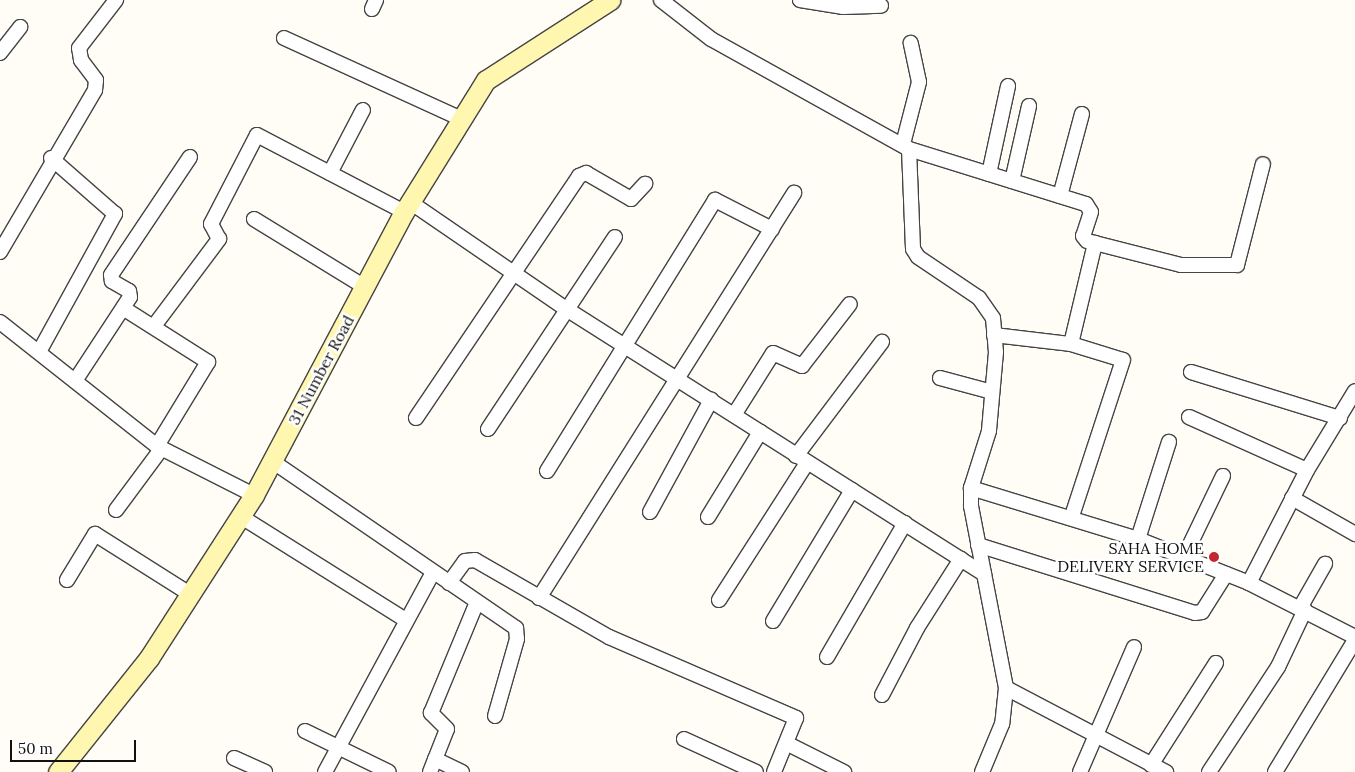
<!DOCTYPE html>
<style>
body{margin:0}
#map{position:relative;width:1355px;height:772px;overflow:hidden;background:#fffdf5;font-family:Lora,serif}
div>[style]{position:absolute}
.roads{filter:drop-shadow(1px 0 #444) drop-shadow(-1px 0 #444) drop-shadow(0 1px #444) drop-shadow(0 -1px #444)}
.street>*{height:14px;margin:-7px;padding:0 7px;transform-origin:7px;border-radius:7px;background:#fff}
.secondary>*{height:19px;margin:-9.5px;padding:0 9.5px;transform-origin:9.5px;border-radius:9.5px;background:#fff6b0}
.dots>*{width:14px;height:14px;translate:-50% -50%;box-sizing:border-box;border:2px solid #fff;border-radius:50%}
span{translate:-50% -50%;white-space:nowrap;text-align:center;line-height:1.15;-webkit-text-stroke:5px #fff;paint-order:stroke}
.street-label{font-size:16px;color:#111}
.poi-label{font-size:16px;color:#111}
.right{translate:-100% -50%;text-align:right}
.scale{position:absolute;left:10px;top:740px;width:126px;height:22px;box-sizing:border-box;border:2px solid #111;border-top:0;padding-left:6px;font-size:15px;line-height:18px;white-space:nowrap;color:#111;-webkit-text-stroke:4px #fff;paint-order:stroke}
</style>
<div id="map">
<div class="roads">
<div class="street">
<div style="left:661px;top:0;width:63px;rotate:38deg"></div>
<div style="left:711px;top:39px;width:227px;rotate:29.1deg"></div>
<div style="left:909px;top:149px;width:100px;rotate:87.7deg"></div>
<div style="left:913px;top:249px;width:9px;rotate:58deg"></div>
<div style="left:918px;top:257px;width:73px;rotate:33.9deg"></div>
<div style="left:979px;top:298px;width:24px;rotate:55deg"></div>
<div style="left:993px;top:318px;width:34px;rotate:85deg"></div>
<div style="left:996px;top:352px;width:79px;rotate:95.1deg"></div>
<div style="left:989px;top:431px;width:60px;rotate:107.5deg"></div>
<div style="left:971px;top:488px;width:18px;rotate:90deg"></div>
<div style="left:971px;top:506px;width:185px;rotate:79.1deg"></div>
<div style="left:1006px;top:688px;width:36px;rotate:96deg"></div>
<div style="left:1002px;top:724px;width:52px;rotate:112.6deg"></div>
<div style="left:800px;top:0;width:44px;rotate:9.2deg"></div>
<div style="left:843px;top:7px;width:38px;rotate:-2deg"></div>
<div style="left:372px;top:9px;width:10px;rotate:-66deg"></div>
<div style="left:284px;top:38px;width:196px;rotate:24.5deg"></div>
<div style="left:0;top:53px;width:33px;rotate:-52deg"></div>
<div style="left:903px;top:144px;width:64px;rotate:-75.5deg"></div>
<div style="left:919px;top:82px;width:40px;rotate:-102deg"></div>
<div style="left:909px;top:149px;width:185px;rotate:17.3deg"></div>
<div style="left:1086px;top:204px;width:9px;rotate:58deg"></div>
<div style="left:1091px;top:212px;width:25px;rotate:108deg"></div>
<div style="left:1083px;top:236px;width:6px;rotate:51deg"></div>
<div style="left:1087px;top:241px;width:97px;rotate:14.3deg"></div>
<div style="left:1181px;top:265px;width:56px"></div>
<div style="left:1237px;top:265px;width:104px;rotate:-75.6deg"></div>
<div style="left:330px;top:173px;width:71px;rotate:-62.4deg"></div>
<div style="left:989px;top:174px;width:90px;rotate:-77.8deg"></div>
<div style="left:1012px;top:181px;width:77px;rotate:-77.2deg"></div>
<div style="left:1060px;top:196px;width:85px;rotate:-75deg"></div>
<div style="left:410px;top:202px;width:191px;rotate:34.4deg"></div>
<div style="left:568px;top:310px;width:493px;rotate:32.4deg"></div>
<div style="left:254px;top:219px;width:130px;rotate:31.5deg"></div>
<div style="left:0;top:252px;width:188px;rotate:-59.6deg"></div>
<div style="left:95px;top:90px;width:10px;rotate:-84deg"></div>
<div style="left:96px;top:80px;width:25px;rotate:-127deg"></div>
<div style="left:81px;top:60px;width:12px;rotate:-99deg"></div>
<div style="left:79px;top:48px;width:61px;rotate:-52.4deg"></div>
<div style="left:123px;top:308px;width:101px;rotate:32.4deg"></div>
<div style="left:208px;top:362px;width:98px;rotate:121.3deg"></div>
<div style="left:0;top:322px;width:200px;rotate:38.3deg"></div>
<div style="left:157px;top:446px;width:109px;rotate:26.8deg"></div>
<div style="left:154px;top:326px;width:109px;rotate:-53.2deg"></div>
<div style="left:219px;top:239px;width:17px;rotate:-118deg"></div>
<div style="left:211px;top:224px;width:100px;rotate:-62.7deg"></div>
<div style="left:257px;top:135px;width:166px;rotate:27.6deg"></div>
<div style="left:994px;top:335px;width:78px;rotate:6.7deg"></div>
<div style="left:1071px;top:344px;width:104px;rotate:-76.6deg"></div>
<div style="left:1071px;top:344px;width:54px;rotate:17.1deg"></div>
<div style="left:1123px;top:360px;width:164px;rotate:108.1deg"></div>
<div style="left:39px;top:352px;width:158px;rotate:-61.2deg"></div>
<div style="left:115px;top:214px;width:85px;rotate:-138.8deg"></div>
<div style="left:1191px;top:372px;width:156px;rotate:17.2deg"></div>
<div style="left:940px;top:378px;width:54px;rotate:15.1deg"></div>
<div style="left:75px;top:381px;width:100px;rotate:-56.8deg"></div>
<div style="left:130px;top:297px;width:6px;rotate:-99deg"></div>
<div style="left:129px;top:291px;width:20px;rotate:-150deg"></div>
<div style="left:112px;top:281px;width:6px;rotate:-99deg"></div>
<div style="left:111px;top:275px;width:142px;rotate:-56.2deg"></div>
<div style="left:734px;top:415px;width:73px;rotate:-57.8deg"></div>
<div style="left:773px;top:353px;width:32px;rotate:24deg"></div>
<div style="left:802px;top:366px;width:78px;rotate:-52.3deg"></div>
<div style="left:1189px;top:417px;width:129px;rotate:24.2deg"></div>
<div style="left:416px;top:418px;width:292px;rotate:-56deg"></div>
<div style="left:579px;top:176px;width:8px;rotate:-23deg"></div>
<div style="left:586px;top:173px;width:52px;rotate:30deg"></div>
<div style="left:631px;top:199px;width:21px;rotate:-47deg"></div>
<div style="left:488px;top:429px;width:230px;rotate:-56.5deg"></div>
<div style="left:796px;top:456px;width:143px;rotate:-53deg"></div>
<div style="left:272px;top:461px;width:296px;rotate:34.4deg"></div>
<div style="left:516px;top:628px;width:11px;rotate:85deg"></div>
<div style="left:517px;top:639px;width:80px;rotate:105.9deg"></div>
<div style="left:547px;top:471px;width:319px;rotate:-58.2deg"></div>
<div style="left:715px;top:200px;width:64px;rotate:27deg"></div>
<div style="left:971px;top:488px;width:175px;rotate:17deg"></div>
<div style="left:1138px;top:539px;width:119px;rotate:21.6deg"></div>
<div style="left:1249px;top:583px;width:119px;rotate:27deg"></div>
<div style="left:1292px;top:498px;width:73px;rotate:29.7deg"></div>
<div style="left:116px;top:510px;width:77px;rotate:-53.4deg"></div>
<div style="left:650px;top:512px;width:128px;rotate:-61.4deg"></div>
<div style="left:240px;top:516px;width:194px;rotate:32.1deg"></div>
<div style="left:708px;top:517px;width:100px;rotate:-58.5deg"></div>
<div style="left:1138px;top:539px;width:102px;rotate:-72.3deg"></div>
<div style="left:978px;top:545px;width:227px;rotate:17.4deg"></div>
<div style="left:1195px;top:613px;width:7px;rotate:-8deg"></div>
<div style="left:1202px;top:612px;width:45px;rotate:-57.7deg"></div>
<div style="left:1184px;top:557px;width:90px;rotate:-64.3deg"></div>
<div style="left:67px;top:580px;width:54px;rotate:-58.7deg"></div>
<div style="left:95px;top:534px;width:112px;rotate:32.3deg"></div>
<div style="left:449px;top:583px;width:27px;rotate:-54deg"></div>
<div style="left:465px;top:561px;width:10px;rotate:-6deg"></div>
<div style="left:475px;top:560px;width:155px;rotate:29.9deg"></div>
<div style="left:609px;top:637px;width:204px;rotate:23.4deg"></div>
<div style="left:796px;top:718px;width:58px;rotate:112.2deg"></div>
<div style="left:1249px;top:583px;width:127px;rotate:-62.8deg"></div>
<div style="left:1307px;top:470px;width:92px;rotate:-58.7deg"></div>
<div style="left:539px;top:598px;width:479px;rotate:-57.8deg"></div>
<div style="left:719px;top:600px;width:163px;rotate:-57.3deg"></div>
<div style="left:1300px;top:608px;width:51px;rotate:-60.4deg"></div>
<div style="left:773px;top:621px;width:153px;rotate:-58.9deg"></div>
<div style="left:827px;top:657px;width:155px;rotate:-59.8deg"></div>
<div style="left:1006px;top:688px;width:181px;rotate:27.7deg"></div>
<div style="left:882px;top:695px;width:76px;rotate:-62.4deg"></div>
<div style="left:917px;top:628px;width:82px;rotate:-57.5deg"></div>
<div style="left:305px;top:731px;width:93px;rotate:26deg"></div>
<div style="left:684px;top:739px;width:79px;rotate:24.6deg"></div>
<div style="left:788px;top:744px;width:63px;rotate:26.6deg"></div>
<div style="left:234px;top:758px;width:34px;rotate:24deg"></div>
<div style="left:435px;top:759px;width:30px;rotate:26deg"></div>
<div style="left:1151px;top:765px;width:121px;rotate:-57.5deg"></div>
<div style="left:325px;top:772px;width:227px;rotate:-61.6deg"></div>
<div style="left:430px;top:772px;width:46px;rotate:-68.4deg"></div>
<div style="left:447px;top:729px;width:23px;rotate:-135deg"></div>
<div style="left:431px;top:713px;width:120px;rotate:-67.5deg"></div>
<div style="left:1080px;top:772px;width:136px;rotate:-66.6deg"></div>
<div style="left:1209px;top:772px;width:126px;rotate:-56.7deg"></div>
<div style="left:1278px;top:667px;width:63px;rotate:-64.7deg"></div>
<div style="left:1275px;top:772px;width:154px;rotate:-58.8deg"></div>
</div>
<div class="secondary">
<div style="left:58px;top:772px;width:146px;rotate:-51.4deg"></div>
<div style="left:149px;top:658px;width:194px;rotate:-57.2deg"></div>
<div style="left:254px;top:495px;width:320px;rotate:-62.1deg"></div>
<div style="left:404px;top:212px;width:155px;rotate:-58.2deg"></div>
<div style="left:486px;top:80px;width:148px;rotate:-32.8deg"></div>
</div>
</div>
<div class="dots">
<div style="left:1214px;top:557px;background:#c4262e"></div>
</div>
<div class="street-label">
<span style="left:321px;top:370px;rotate:-62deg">31 Number Road</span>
</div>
<div class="poi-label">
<span class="right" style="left:1204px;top:557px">SAHA HOME<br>DELIVERY SERVICE</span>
</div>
<div class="scale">50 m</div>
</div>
